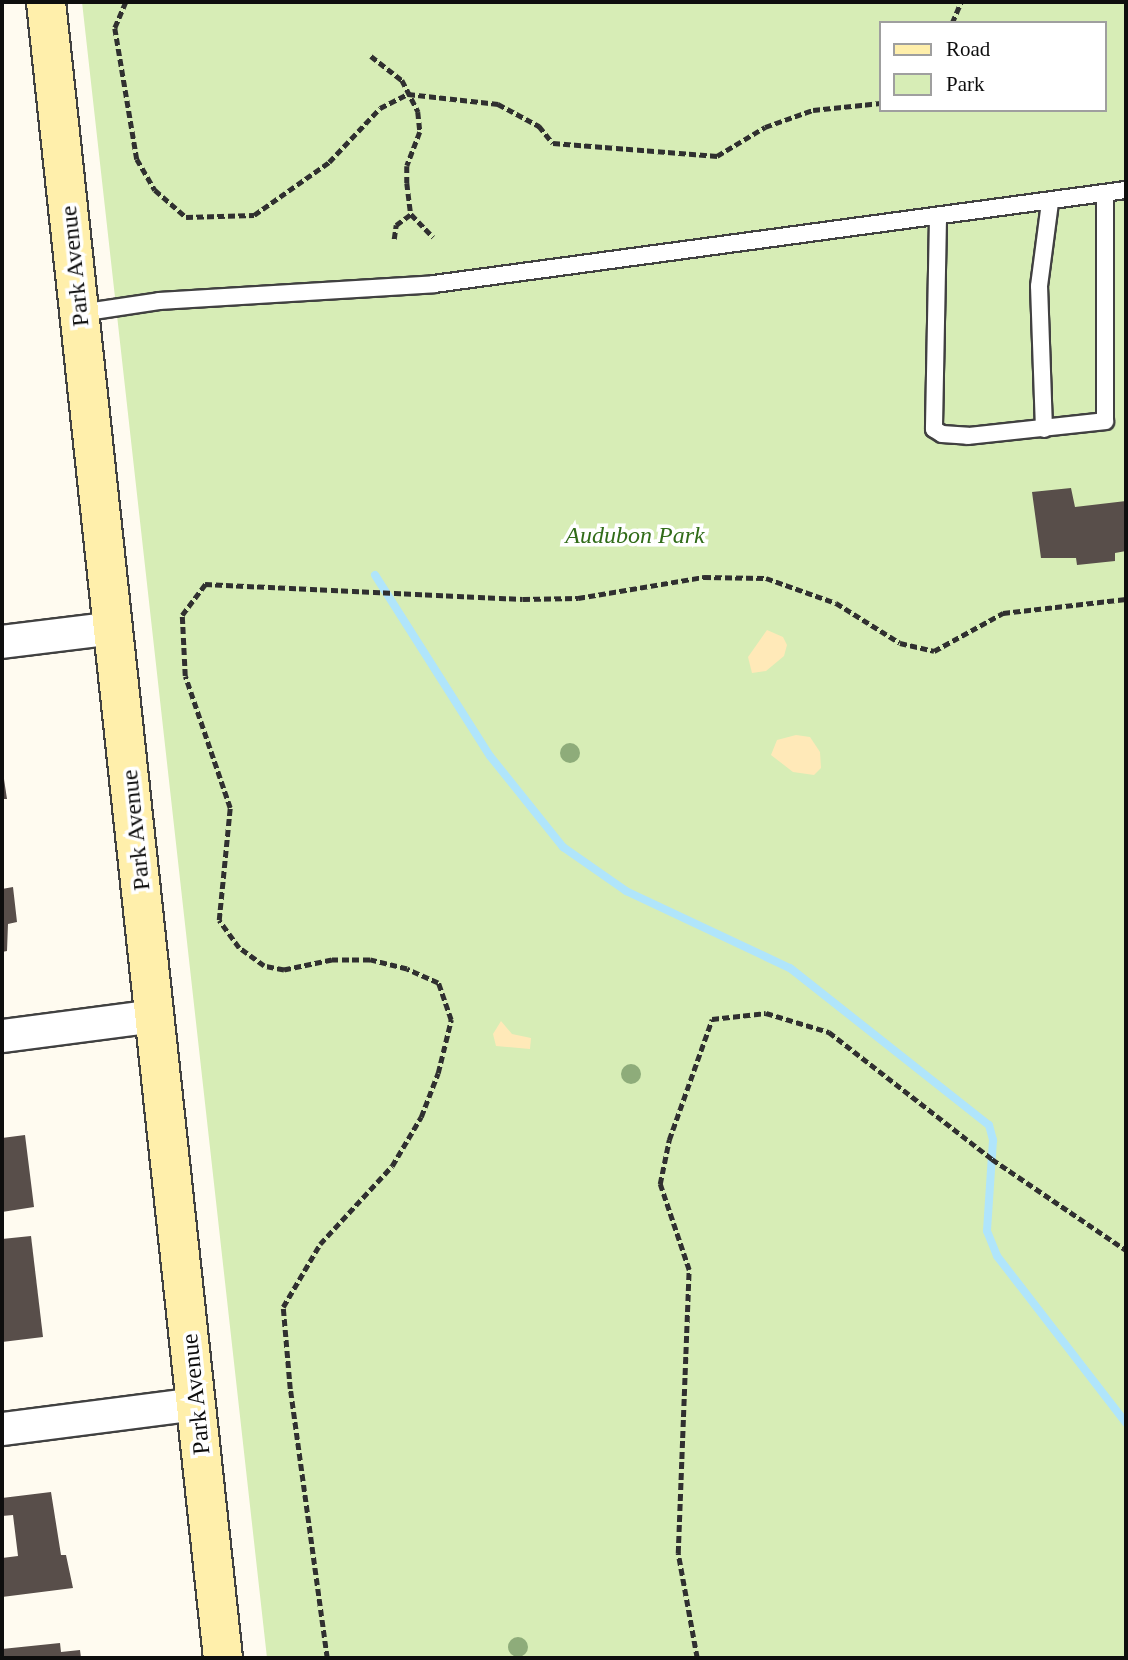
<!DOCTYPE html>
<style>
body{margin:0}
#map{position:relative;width:1128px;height:1660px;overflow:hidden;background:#fffbf0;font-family:"Times New Roman",serif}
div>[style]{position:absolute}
.green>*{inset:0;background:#d7edb6}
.sand>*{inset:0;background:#ffe9b8}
.stream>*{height:8px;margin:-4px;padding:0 4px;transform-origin:4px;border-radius:4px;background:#b0e5fb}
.building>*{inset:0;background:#584e4a}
.path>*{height:4.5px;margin-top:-2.25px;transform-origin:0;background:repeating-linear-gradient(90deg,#303030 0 7px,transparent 0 10.5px)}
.roads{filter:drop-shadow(2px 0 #414141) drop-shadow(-2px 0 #414141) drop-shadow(0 2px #414141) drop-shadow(0 -2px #414141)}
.service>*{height:16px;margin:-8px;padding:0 8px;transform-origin:8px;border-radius:8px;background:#fff}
.minor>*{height:32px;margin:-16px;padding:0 16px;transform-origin:16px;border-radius:16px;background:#fff}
.secondary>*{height:38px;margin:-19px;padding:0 19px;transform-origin:19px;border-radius:19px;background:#ffefab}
.trees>*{width:20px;height:20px;margin:-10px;border-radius:50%;background:#8eac7a}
span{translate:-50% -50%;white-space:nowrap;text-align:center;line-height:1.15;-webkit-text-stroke:7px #fff;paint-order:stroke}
.street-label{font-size:24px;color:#0e0e0e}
.park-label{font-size:24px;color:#316c19;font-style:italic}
.frame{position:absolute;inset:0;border:4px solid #0e0e0e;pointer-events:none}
.legend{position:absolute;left:879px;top:21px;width:228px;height:91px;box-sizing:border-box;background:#fff;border:2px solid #9f9f9f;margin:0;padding:9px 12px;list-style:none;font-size:21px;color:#0e0e0e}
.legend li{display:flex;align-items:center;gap:14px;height:35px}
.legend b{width:35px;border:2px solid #9f9f9f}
</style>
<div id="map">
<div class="green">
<div style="clip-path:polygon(evenodd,82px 2px,1126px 2px,1126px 1658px,267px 1658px,82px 2px,881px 23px,1105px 23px,1105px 110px,881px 110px,881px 23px)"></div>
</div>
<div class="sand">
<div style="clip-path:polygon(767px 630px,783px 637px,787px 645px,784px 656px,766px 671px,752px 673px,748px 657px)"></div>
<div style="clip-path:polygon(796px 735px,810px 737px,820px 752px,821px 768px,814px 775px,793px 772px,771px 755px,777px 740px)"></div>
<div style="clip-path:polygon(501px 1021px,512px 1034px,531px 1038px,530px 1049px,496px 1046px,493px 1034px)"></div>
</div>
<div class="stream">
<div style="left:375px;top:575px;width:214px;rotate:57.6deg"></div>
<div style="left:490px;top:756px;width:117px;rotate:51.3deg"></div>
<div style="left:563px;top:847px;width:77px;rotate:34.9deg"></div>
<div style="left:626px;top:891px;width:181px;rotate:25.2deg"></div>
<div style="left:790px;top:968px;width:253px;rotate:38.3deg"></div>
<div style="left:989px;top:1125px;width:16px;rotate:75deg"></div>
<div style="left:993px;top:1140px;width:91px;rotate:93.8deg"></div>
<div style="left:987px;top:1231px;width:27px;rotate:68deg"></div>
<div style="left:997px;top:1256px;width:211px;rotate:52.3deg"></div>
</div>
<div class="building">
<div style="clip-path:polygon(1071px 488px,1075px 507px,1126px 501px,1126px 551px,1115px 553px,1115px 561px,1077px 565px,1076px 558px,1041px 558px,1032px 492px)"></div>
<div style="clip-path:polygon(2px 766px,7px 799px,2px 799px)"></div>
<div style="clip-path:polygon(13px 887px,17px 922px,8px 924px,7px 951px,2px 952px,2px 889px)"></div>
<div style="clip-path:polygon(25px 1135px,34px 1207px,2px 1212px,2px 1138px)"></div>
<div style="clip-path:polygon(31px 1236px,43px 1337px,2px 1342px,2px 1239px)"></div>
<div style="clip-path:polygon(51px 1492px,61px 1555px,66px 1555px,73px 1588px,2px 1597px,2px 1558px,18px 1556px,13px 1515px,2px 1516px,2px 1498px)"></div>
<div style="clip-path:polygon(60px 1643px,61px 1652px,80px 1650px,81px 1658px,2px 1658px,2px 1649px)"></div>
</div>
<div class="path">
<div style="left:126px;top:2px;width:28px;rotate:113deg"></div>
<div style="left:115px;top:28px;width:133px;rotate:80.5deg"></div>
<div style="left:137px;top:159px;width:36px;rotate:60deg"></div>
<div style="left:155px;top:190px;width:41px;rotate:41.1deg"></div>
<div style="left:186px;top:217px;width:68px;rotate:-1.7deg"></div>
<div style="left:254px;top:215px;width:92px;rotate:-35.2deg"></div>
<div style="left:329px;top:162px;width:74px;rotate:-46.6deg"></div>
<div style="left:380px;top:108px;width:31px;rotate:-27deg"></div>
<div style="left:408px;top:94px;width:91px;rotate:6.3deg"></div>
<div style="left:498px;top:104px;width:47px;rotate:28.2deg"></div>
<div style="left:539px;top:126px;width:22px;rotate:51deg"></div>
<div style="left:553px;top:143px;width:165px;rotate:4.5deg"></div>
<div style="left:717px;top:156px;width:56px;rotate:-31.1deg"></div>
<div style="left:765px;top:127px;width:51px;rotate:-19.5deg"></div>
<div style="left:813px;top:110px;width:68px;rotate:-5.9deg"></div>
<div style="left:952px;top:23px;width:23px;rotate:-67deg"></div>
<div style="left:371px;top:56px;width:39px;rotate:38deg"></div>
<div style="left:402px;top:80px;width:36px;rotate:63deg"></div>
<div style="left:418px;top:112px;width:20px;rotate:84deg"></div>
<div style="left:420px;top:132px;width:36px;rotate:111deg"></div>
<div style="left:407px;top:166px;width:17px;rotate:90deg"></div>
<div style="left:407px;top:183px;width:31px;rotate:83deg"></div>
<div style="left:411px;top:214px;width:32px;rotate:46deg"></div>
<div style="left:394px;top:239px;width:14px;rotate:-82deg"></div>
<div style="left:396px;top:225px;width:19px;rotate:-36deg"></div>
<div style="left:327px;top:1658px;width:272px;rotate:-97.8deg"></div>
<div style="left:290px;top:1389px;width:82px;rotate:-94.9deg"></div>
<div style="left:283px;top:1307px;width:73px;rotate:-59.6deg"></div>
<div style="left:320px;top:1244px;width:106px;rotate:-47.3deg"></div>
<div style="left:392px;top:1166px;width:57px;rotate:-59.4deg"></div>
<div style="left:421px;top:1117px;width:47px;rotate:-68.9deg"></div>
<div style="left:438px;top:1073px;width:55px;rotate:-76.2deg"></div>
<div style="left:451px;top:1020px;width:39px;rotate:-109deg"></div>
<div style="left:438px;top:983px;width:34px;rotate:-156deg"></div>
<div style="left:407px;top:969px;width:38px;rotate:-166deg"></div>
<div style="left:370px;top:960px;width:38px;rotate:180deg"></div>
<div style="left:332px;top:960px;width:49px;rotate:168.2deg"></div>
<div style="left:284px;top:970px;width:20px;rotate:-169deg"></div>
<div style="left:264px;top:966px;width:31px;rotate:-144deg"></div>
<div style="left:239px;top:948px;width:34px;rotate:-126deg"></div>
<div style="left:219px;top:920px;width:113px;rotate:-84.4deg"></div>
<div style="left:230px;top:808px;width:139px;rotate:-108.8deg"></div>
<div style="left:185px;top:676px;width:61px;rotate:-92.8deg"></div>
<div style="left:182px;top:615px;width:39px;rotate:-53deg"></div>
<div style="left:205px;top:584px;width:318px;rotate:2.7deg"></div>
<div style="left:523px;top:599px;width:55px;rotate:-1deg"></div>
<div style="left:578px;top:598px;width:128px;rotate:-9.5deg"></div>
<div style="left:704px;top:577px;width:62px;rotate:0.9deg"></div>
<div style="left:766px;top:578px;width:74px;rotate:19.7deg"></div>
<div style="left:836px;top:603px;width:75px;rotate:32deg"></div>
<div style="left:900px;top:643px;width:35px;rotate:13deg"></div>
<div style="left:934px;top:651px;width:79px;rotate:-28.8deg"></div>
<div style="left:1003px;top:613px;width:124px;rotate:-6.5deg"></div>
<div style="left:697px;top:1658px;width:107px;rotate:-100.3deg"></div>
<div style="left:678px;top:1553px;width:283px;rotate:-87.8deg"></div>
<div style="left:689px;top:1270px;width:91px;rotate:-108.6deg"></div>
<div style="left:660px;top:1184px;width:45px;rotate:-78.4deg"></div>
<div style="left:669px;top:1140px;width:128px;rotate:-70.4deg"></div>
<div style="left:712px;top:1019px;width:54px;rotate:-6.3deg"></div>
<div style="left:766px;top:1013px;width:66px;rotate:16.8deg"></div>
<div style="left:829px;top:1032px;width:207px;rotate:37.9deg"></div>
<div style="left:992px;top:1159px;width:162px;rotate:34.2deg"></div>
</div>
<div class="roads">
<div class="service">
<div style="left:938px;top:218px;width:211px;rotate:91.1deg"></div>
<div style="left:934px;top:429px;width:9px;rotate:32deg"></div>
<div style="left:942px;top:434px;width:26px;rotate:4deg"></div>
<div style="left:968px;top:436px;width:138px;rotate:-6.2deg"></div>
<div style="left:1105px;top:421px;width:225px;rotate:-90deg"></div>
<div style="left:80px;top:313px;width:80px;rotate:-8.6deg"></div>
<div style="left:159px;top:301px;width:276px;rotate:-3.5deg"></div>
<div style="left:434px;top:284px;width:698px;rotate:-7.74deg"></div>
<div style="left:1044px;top:429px;width:143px;rotate:-92deg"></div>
<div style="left:1039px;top:286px;width:84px;rotate:-82.5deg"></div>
</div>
<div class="minor">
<div style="left:2px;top:642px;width:113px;rotate:-7.1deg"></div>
<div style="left:2px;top:1036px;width:155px;rotate:-7.4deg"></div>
<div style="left:2px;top:1429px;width:197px;rotate:-7.3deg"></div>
</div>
<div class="secondary">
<div style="left:46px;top:2px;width:1665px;rotate:83.9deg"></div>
</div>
</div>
<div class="trees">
<div style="left:570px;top:753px"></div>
<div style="left:631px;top:1074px"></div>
<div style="left:518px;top:1647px"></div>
</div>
<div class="street-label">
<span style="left:75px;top:266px;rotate:-96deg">Park Avenue</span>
<span style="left:136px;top:830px;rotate:-96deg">Park Avenue</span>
<span style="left:196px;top:1394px;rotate:-96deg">Park Avenue</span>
</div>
<div class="park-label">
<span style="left:635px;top:536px">Audubon Park</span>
</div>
<div class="frame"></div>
<ul class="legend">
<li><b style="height:9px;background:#ffefab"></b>Road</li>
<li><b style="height:19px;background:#d7edb6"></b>Park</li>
</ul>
</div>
